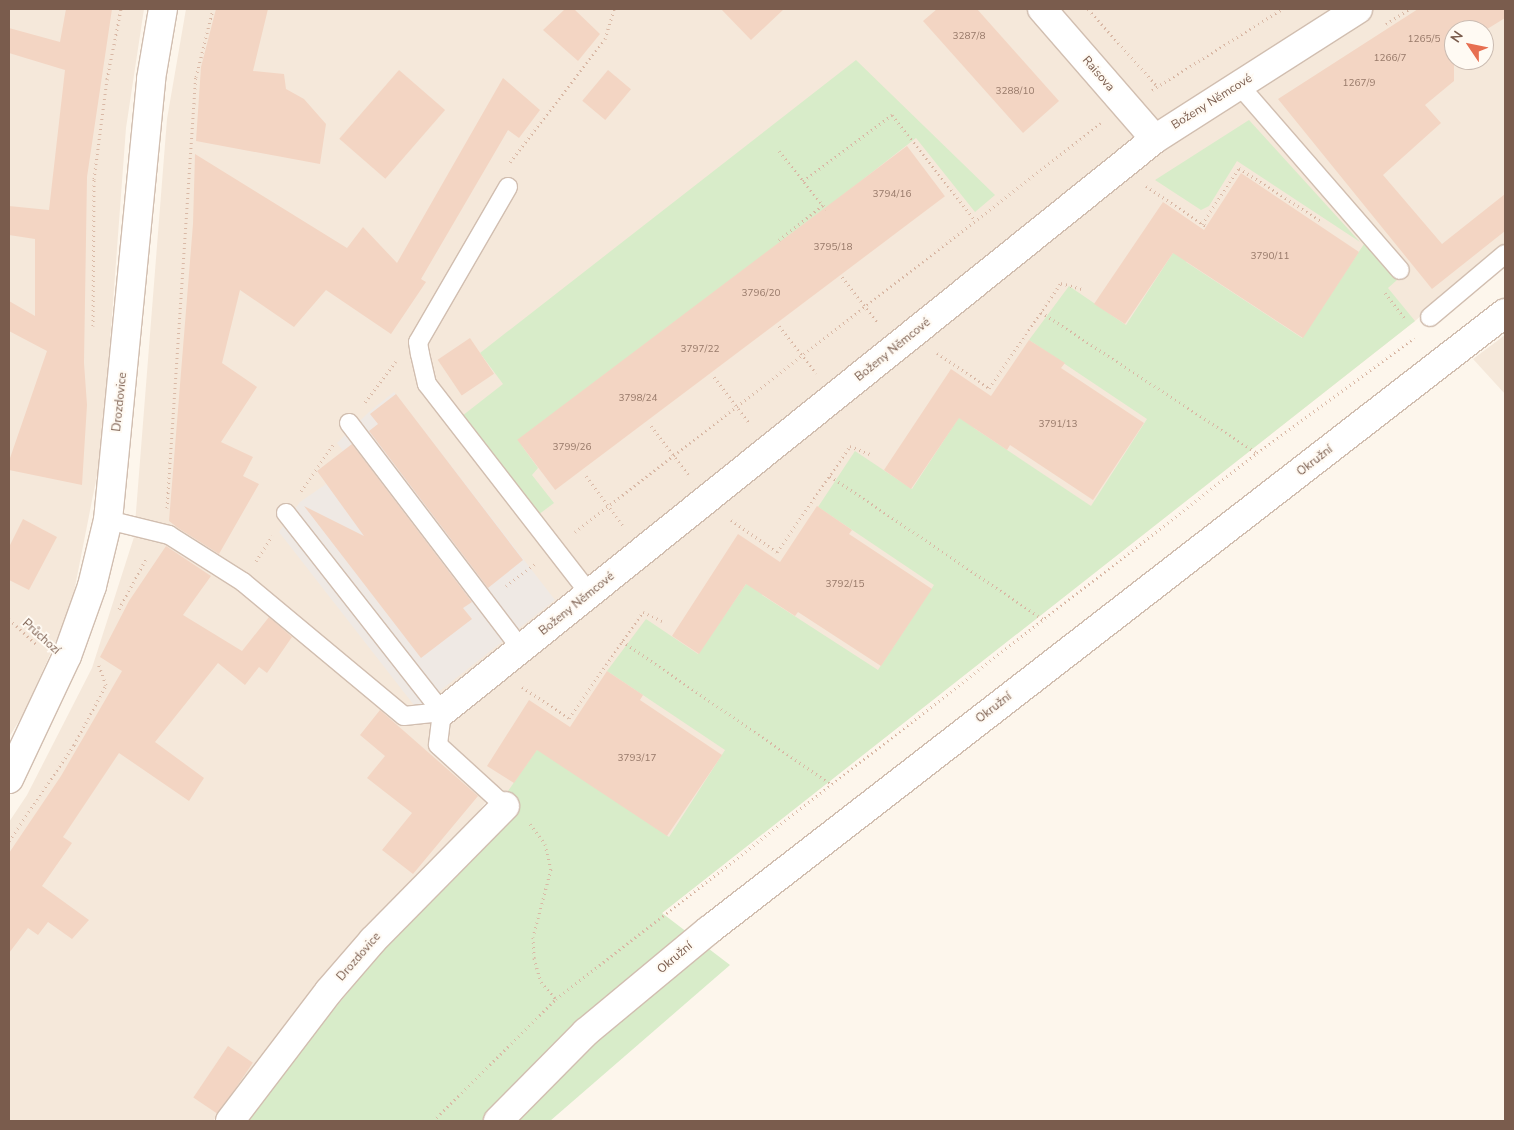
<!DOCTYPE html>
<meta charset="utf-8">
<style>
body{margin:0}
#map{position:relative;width:1514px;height:1130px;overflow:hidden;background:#fdf6ec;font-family:"Nunito Sans",sans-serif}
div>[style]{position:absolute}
.residential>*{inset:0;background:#f5e8da}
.industrial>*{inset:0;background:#efe9e4}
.green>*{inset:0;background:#d8ecc9}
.building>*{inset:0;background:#f3d5c3;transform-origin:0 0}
.path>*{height:3px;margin-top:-1.5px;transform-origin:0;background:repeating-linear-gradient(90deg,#d9b8a5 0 1px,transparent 0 5px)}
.roads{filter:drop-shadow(1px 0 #d1beb0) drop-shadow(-1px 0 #d1beb0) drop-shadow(0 1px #d1beb0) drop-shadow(0 -1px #d1beb0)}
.lane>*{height:18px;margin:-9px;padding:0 9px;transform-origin:9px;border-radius:9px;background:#fff}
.street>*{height:28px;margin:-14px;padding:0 14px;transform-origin:14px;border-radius:14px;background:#fff}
.secondary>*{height:28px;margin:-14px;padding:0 14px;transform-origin:14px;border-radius:14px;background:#fff}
span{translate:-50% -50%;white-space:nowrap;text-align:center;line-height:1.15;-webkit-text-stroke:4px #fffaf3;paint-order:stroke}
.number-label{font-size:10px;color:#987a6a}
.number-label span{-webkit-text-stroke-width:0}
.street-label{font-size:12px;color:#7a5c4d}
.frame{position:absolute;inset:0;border:10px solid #7a5c4d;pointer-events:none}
.north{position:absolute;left:1444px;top:20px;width:50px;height:50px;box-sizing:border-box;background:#fffaf3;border:1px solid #cabbb1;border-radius:50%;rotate:304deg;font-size:14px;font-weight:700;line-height:20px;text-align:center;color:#7a5c4d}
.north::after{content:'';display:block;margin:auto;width:18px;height:22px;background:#e76f51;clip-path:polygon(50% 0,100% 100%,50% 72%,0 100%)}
</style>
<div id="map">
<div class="residential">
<div style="clip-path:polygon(9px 9px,144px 9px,126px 128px,102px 450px,71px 607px,24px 713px,9px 737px)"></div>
<div style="clip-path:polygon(evenodd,186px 9px,1505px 9px,1505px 243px,1415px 321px,662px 913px,498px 786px,455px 842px,328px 969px,213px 1121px,9px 1121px,9px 822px,27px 795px,92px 668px,134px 537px,167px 119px,186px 9px,1454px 30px,1484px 30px,1484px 60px,1454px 60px,1454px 30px)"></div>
<div style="clip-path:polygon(1505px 335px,1505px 394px,1473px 359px)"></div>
</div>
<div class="industrial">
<div style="clip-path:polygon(394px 392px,555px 600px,417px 709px,279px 532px,300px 502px,326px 484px,317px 471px,343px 451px,337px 443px,369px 412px)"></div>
</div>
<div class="green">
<div style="clip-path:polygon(856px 60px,995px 195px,975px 212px,916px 138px,522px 446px,538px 468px,532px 475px,554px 503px,538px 515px,462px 416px,503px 384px,480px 353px)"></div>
<div style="clip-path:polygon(1249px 120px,1360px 242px,1237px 161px,1209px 206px,1201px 210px,1155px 180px)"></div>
<div style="clip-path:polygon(1184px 236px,1194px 247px,1186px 262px,1302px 338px,1364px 244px,1397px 280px,1388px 288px,1415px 321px,662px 913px,730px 965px,550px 1121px,241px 1121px,414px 913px,510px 822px,508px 791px,538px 748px,669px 837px,725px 750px,607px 671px,646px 619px,698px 654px,757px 568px,770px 579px,762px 595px,878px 670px,934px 585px,818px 507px,855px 451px,912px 489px,969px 402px,984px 412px,974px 428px,1091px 506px,1147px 419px,1029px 340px,1069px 286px,1126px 325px)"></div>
</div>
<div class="building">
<div style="clip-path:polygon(66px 9px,112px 9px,87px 177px,84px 363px,87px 405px,82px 485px,9px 470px,9px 461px,47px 351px,9px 331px,9px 301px,35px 316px,35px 239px,9px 235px,9px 206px,49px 210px,65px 70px,9px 53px,9px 28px,60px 42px)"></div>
<div style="clip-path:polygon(216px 9px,268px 9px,253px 71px,284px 74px,286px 89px,304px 99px,326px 124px,320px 164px,196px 141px,201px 67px)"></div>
<div style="clip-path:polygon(565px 9px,574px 9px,600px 34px,578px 61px,543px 30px)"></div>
<div style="clip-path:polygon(721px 9px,784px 9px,751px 40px)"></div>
<div style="clip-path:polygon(937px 9px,977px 9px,1059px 101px,1023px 133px,923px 21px)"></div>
<div style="clip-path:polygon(1418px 9px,1505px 9px,1505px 18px,1484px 31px,1454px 30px,1454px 81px,1425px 105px,1441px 123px,1383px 175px,1442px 244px,1505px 194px,1505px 231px,1432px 289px,1278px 99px)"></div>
<div style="left:399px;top:70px;width:61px;height:91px;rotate:41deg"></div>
<div style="left:608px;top:70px;width:30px;height:40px;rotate:40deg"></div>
<div style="clip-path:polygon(503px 78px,540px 110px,519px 138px,508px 130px,421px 279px,426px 282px,391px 334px,326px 290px,294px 327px,240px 290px,222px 363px,257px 387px,221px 442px,253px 457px,243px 476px,259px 484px,219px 554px,178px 528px,169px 521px,193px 224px,195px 154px,347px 248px,363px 227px,397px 263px)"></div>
<div style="left:907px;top:146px;width:63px;height:488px;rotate:53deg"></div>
<div style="clip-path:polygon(1241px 173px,1359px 252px,1303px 338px,1173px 253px,1125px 324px,1094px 304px,1163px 202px,1204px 230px)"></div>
<div style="left:470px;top:338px;width:43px;height:39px;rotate:56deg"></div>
<div style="clip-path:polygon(1029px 340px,1065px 363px,1061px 368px,1144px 423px,1093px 500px,1010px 445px,1007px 450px,959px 418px,911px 489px,884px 470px,951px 369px,991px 396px)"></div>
<div style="clip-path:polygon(396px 394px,523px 560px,488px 588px,369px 431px,378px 424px,370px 414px)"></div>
<div style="clip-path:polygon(352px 444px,472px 602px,463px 608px,472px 619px,421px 658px,304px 506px,364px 536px,317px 471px)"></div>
<div style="clip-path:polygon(817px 506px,852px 530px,849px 534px,932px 589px,881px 666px,798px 612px,795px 616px,746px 584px,699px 654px,672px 636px,738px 534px,780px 562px)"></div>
<div style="clip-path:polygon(23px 519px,57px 537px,29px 590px,9px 580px,9px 547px)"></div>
<div style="clip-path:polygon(166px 546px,211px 576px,183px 615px,242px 651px,269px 617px,292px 637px,267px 673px,259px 667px,245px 685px,218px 663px,155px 742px,204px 778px,189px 801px,119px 753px,63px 837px,72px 843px,42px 886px,89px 920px,72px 939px,48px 922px,38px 935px,28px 928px,9px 953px,9px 853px,61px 776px,122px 671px,100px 657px,129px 601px)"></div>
<div style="clip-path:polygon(607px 671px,643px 695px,640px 700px,722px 755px,667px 836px,537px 750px,514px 783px,487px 766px,529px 700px,570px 727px)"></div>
<div style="clip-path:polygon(380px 710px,478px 796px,413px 874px,382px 850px,412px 813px,367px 778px,385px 756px,360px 735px)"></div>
<div style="left:228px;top:1046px;width:30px;height:62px;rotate:34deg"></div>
</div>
<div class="path">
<div style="left:1088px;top:9px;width:105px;rotate:48.1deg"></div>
<div style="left:1386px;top:24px;width:27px;rotate:-33deg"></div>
<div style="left:1152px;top:90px;width:153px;rotate:-31.9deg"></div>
<div style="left:779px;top:151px;width:75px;rotate:51deg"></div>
<div style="left:510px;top:162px;width:155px;rotate:-52.3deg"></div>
<div style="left:605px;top:39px;width:31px;rotate:-73deg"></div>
<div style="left:803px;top:181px;width:111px;rotate:-36.6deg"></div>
<div style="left:892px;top:115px;width:134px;rotate:51.7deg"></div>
<div style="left:1146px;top:186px;width:72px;rotate:33.7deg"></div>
<div style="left:1202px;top:224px;width:67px;rotate:-56.5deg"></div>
<div style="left:1239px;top:168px;width:98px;rotate:32.9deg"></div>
<div style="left:779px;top:240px;width:56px;rotate:-38.5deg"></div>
<div style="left:842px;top:277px;width:57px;rotate:52.1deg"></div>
<div style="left:1385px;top:293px;width:31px;rotate:52deg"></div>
<div style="left:1041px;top:312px;width:258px;rotate:33.1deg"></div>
<div style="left:93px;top:326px;width:147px;rotate:-89.6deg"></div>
<div style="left:94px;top:179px;width:101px;rotate:-82.6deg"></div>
<div style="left:107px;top:79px;width:71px;rotate:-78.7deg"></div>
<div style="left:779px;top:326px;width:60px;rotate:51.8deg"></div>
<div style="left:937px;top:353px;width:63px;rotate:33.9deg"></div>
<div style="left:989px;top:388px;width:127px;rotate:-55.6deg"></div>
<div style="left:1061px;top:283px;width:22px;rotate:16deg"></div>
<div style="left:714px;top:377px;width:59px;rotate:52.5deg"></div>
<div style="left:365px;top:402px;width:51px;rotate:-52.9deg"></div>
<div style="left:651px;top:426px;width:61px;rotate:52.4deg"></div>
<div style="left:586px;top:476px;width:62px;rotate:53.5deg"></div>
<div style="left:830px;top:476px;width:258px;rotate:33.9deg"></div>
<div style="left:301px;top:491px;width:56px;rotate:-55.2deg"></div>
<div style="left:167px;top:508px;width:432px;rotate:-86.2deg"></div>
<div style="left:196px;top:77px;width:70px;rotate:-76deg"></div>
<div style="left:731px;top:520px;width:56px;rotate:34.8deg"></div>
<div style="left:777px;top:552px;width:129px;rotate:-55.4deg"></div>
<div style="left:850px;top:446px;width:24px;rotate:22deg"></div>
<div style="left:575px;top:532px;width:666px;rotate:-37.87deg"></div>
<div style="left:256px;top:561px;width:30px;rotate:-57deg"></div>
<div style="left:506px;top:586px;width:36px;rotate:-37deg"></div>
<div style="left:119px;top:609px;width:59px;rotate:-61.7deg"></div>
<div style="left:9px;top:619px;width:38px;rotate:43deg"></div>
<div style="left:622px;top:641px;width:253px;rotate:34.4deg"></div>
<div style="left:522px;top:687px;width:56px;rotate:33.4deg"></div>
<div style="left:569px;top:718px;width:129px;rotate:-55.1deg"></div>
<div style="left:643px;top:612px;width:21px;rotate:25deg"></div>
<div style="left:530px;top:824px;width:25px;rotate:53deg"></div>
<div style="left:545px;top:844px;width:26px;rotate:77deg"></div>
<div style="left:551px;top:869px;width:70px;rotate:104.8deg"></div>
<div style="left:533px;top:937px;width:21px;rotate:87deg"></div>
<div style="left:534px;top:958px;width:25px;rotate:74deg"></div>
<div style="left:541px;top:982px;width:23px;rotate:49deg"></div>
<div style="left:9px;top:841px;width:116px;rotate:-55.9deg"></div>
<div style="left:74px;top:745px;width:68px;rotate:-61.9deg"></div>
<div style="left:106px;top:685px;width:23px;rotate:-110deg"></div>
<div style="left:433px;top:1121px;width:173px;rotate:-44.8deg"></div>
<div style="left:556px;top:999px;width:889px;rotate:-37.91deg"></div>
<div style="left:1257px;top:453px;width:195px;rotate:-36.2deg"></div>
</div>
<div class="roads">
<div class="lane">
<div style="left:1239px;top:85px;width:245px;rotate:49deg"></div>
<div style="left:508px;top:187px;width:179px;rotate:120.1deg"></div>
<div style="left:418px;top:342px;width:12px;rotate:81deg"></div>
<div style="left:420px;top:354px;width:31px;rotate:77deg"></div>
<div style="left:427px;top:384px;width:266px;rotate:52.2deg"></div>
<div style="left:1430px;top:317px;width:98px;rotate:-40deg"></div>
<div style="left:349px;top:423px;width:284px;rotate:52.7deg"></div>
<div style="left:286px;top:513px;width:253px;rotate:51.9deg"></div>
<div style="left:442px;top:712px;width:33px;rotate:97deg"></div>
<div style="left:438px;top:745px;width:91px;rotate:42.3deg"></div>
<div style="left:108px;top:520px;width:63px;rotate:13.8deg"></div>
<div style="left:169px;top:535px;width:88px;rotate:32.4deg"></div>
<div style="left:243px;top:582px;width:209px;rotate:39.8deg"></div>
<div style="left:404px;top:716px;width:38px;rotate:-6deg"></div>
</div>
<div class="street">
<div style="left:1042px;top:9px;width:172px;rotate:49deg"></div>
<div style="left:442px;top:712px;width:915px;rotate:-38.79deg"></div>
<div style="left:1155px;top:139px;width:241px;rotate:-32.6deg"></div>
<div style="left:9px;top:779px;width:136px;rotate:-64.8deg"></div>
<div style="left:67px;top:656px;width:74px;rotate:-70.3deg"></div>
<div style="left:92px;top:586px;width:68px;rotate:-76.4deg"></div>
<div style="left:108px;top:520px;width:443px;rotate:-84.4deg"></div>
<div style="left:151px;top:79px;width:71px;rotate:-80.3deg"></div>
<div style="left:230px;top:1121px;width:163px;rotate:-52.7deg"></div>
<div style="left:329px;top:991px;width:67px;rotate:-49.2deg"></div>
<div style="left:373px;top:940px;width:188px;rotate:-45.4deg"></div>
</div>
<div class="secondary">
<div style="left:498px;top:1121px;width:125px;rotate:-45.3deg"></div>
<div style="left:586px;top:1032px;width:160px;rotate:-39.7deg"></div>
<div style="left:709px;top:930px;width:1007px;rotate:-37.78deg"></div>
</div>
</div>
<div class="number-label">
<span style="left:969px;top:37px">3287/8</span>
<span style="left:1424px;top:40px">1265/5</span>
<span style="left:1390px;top:59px">1266/7</span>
<span style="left:1359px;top:84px">1267/9</span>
<span style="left:1015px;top:92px">3288/10</span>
<span style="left:892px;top:195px">3794/16</span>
<span style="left:833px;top:248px">3795/18</span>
<span style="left:1270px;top:257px">3790/11</span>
<span style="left:761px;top:294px">3796/20</span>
<span style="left:700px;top:350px">3797/22</span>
<span style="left:638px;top:399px">3798/24</span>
<span style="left:1058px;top:425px">3791/13</span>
<span style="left:572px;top:448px">3799/26</span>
<span style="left:845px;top:585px">3792/15</span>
<span style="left:637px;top:759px">3793/17</span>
</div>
<div class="street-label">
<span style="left:1098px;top:74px;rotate:49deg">Raisova</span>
<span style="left:1212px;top:102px;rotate:-32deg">Boženy Němcové</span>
<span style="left:893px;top:350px;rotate:-39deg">Boženy Němcové</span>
<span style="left:120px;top:402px;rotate:-84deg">Drozdovice</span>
<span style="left:1315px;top:461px;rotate:-38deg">Okružní</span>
<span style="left:577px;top:604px;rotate:-39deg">Boženy Němcové</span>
<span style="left:41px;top:637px;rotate:42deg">Průchozí</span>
<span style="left:994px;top:708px;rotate:-38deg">Okružní</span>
<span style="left:359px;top:957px;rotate:-49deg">Drozdovice</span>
<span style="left:675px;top:958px;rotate:-40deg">Okružní</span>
</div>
<div class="frame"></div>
<div class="north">N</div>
</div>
